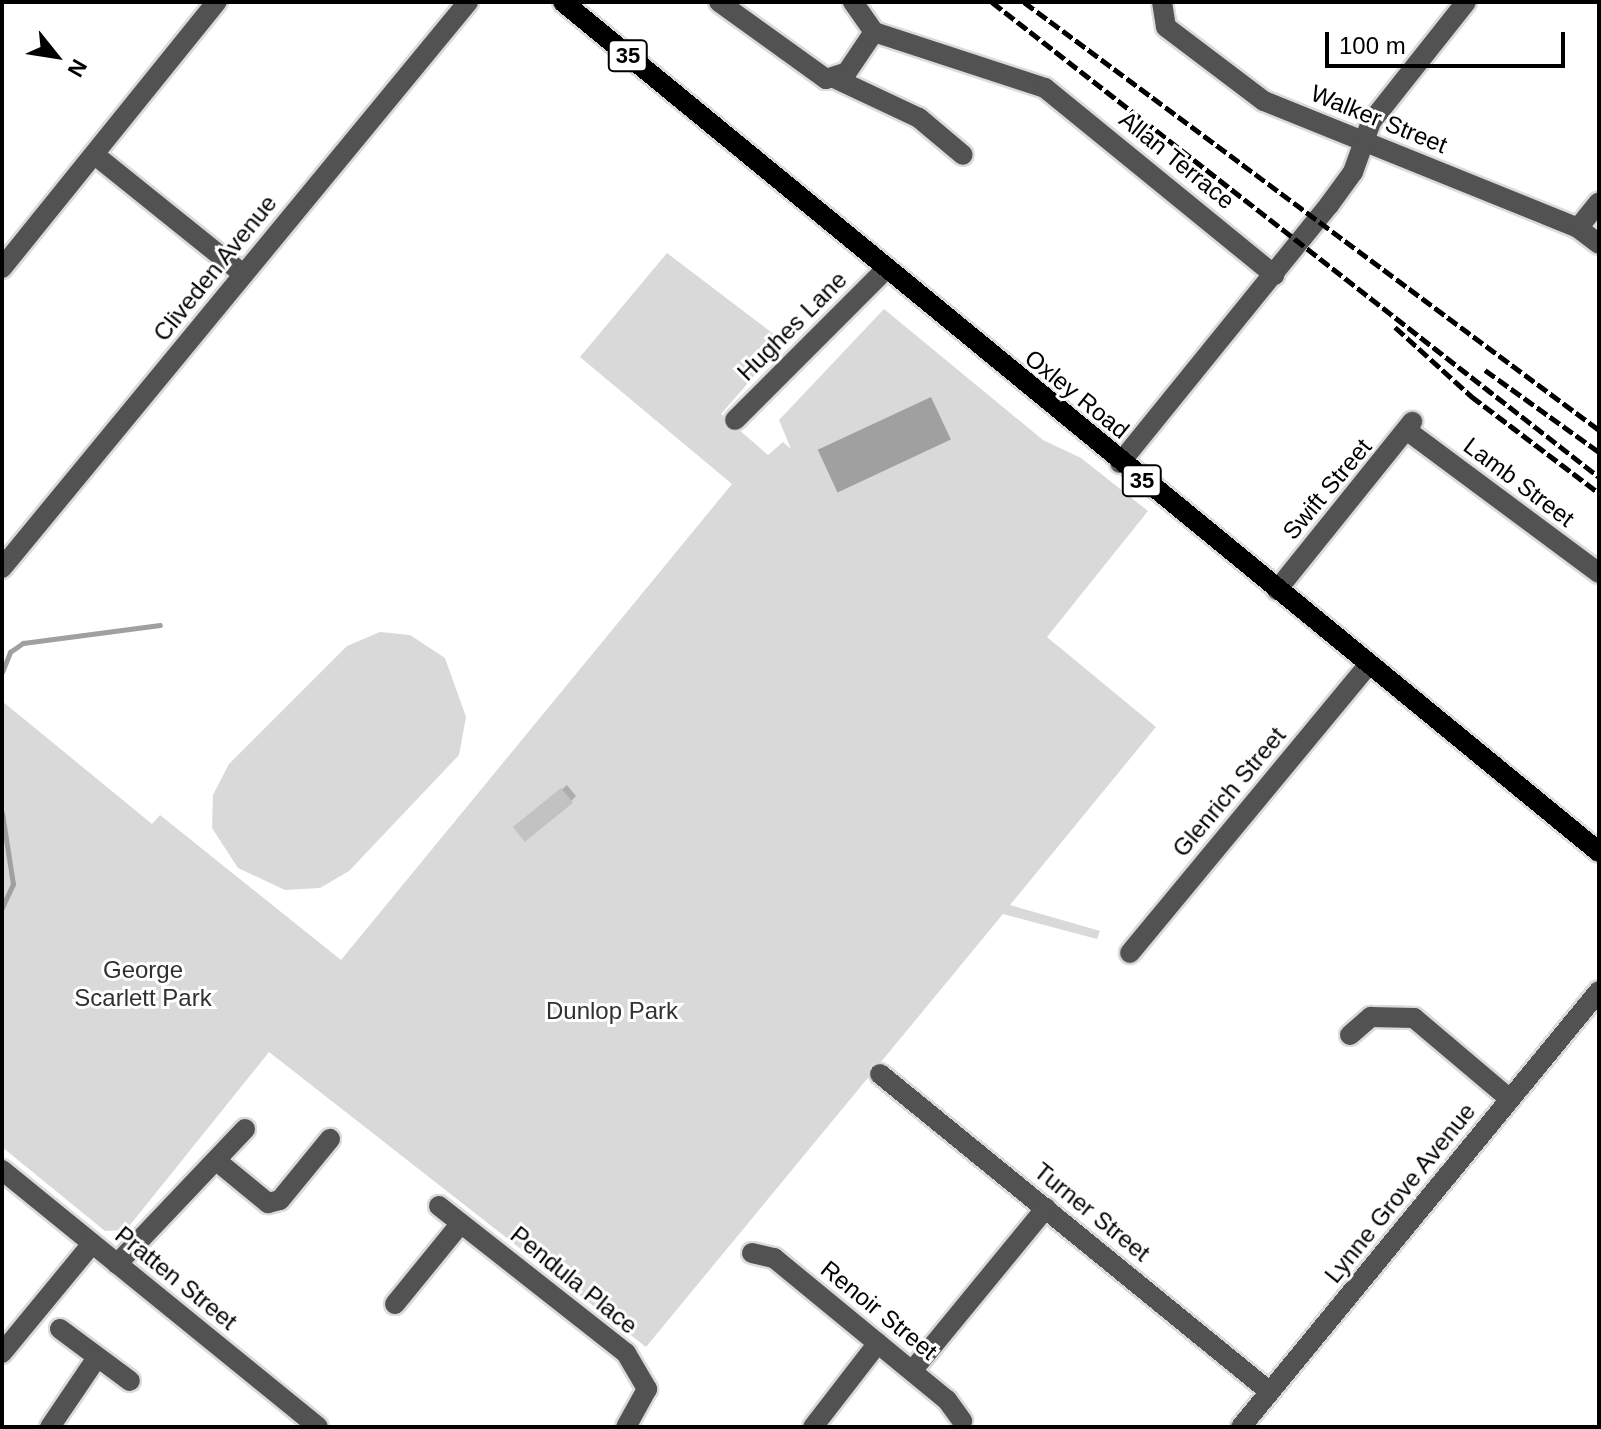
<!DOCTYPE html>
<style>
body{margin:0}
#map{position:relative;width:1601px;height:1429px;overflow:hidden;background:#fff;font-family:Helvetica,sans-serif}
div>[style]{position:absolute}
.green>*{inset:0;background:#d9d9d9}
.water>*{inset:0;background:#a0a0a0;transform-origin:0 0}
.shadow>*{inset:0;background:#0003}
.stream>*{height:5px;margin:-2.5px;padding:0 2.5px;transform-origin:2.5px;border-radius:2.5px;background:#a0a0a0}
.building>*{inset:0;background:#c2c2c2;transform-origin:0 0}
.roads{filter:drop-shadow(2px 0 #dbdbdb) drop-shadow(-2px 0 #dbdbdb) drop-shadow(0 2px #dbdbdb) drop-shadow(0 -2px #dbdbdb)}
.minor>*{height:20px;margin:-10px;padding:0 10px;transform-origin:10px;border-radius:10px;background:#525252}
.major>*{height:20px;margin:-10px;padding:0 10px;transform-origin:10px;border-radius:10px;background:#000}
.rail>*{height:5px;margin-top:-2.5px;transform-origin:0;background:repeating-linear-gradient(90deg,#000 0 12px,transparent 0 16px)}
span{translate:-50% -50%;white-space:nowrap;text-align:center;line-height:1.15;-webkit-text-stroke:6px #fff;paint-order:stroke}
.shield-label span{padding:2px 6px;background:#fff;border:2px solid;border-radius:6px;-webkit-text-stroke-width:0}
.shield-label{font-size:22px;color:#000;font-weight:700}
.street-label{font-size:24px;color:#000}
.park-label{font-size:24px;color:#303030}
.frame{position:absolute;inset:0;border:4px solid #000;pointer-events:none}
.north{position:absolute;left:16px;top:16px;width:80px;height:80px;-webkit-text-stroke:6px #fff;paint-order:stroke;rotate:120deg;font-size:22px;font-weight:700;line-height:32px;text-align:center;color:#000}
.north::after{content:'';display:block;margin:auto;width:28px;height:36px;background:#000;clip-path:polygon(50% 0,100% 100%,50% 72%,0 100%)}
.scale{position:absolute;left:1325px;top:32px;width:240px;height:36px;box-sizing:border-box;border:4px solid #000;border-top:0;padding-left:10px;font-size:24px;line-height:28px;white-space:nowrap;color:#000;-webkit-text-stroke:6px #fff;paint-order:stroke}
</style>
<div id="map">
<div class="green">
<div style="clip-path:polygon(667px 253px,784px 342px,721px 414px,768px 455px,783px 442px,791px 449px,779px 420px,884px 309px,1043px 440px,1081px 458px,1148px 511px,1047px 637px,1156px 727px,1010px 905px,1100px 931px,1097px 939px,1003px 914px,646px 1347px,269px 1052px,126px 1230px,105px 1231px,2px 1147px,2px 701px,152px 824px,160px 815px,341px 960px,732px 484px,580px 357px)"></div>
<div style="clip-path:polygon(380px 632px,410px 635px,445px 658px,466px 717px,459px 755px,349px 871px,320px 888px,285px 890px,238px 868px,212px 828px,213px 795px,229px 764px,347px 646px)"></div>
</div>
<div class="water">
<div style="left:931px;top:397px;width:47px;height:125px;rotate:65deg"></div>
</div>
<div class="shadow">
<div style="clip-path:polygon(567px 785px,576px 796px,571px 801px,522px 824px)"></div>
</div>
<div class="stream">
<div style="left:2px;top:672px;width:22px;rotate:-68deg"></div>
<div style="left:10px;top:652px;width:16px;rotate:-35deg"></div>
<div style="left:23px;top:643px;width:138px;rotate:-7.5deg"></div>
<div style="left:2px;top:813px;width:72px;rotate:81.2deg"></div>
<div style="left:13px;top:884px;width:26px;rotate:115deg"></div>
</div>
<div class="building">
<div style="left:561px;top:788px;width:19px;height:62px;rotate:51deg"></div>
</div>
<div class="roads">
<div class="minor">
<div style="left:719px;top:2px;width:132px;rotate:35.7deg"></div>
<div style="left:826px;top:79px;width:22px;rotate:-18deg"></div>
<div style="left:847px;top:72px;width:48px;rotate:-56deg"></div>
<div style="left:874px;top:32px;width:37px;rotate:-125deg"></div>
<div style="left:1162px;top:2px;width:25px;rotate:81deg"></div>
<div style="left:1166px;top:27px;width:123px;rotate:37.1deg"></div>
<div style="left:1264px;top:101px;width:339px;rotate:22deg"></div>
<div style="left:1578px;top:228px;width:26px;rotate:37deg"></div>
<div style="left:874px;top:32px;width:180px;rotate:18.1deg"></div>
<div style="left:1045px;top:88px;width:296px;rotate:39.2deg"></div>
<div style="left:834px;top:78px;width:94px;rotate:25.2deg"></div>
<div style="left:919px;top:118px;width:57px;rotate:40.1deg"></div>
<div style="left:95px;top:155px;width:190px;rotate:38.8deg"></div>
<div style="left:1578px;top:228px;width:33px;rotate:-51deg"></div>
<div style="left:2px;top:268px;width:342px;rotate:-51.1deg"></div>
<div style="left:735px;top:420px;width:214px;rotate:-45deg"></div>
<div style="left:1409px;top:432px;width:237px;rotate:36.6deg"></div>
<div style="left:1120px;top:463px;width:332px;rotate:-51deg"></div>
<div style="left:1329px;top:205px;width:41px;rotate:-54deg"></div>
<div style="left:1353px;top:172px;width:53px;rotate:-70.2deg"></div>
<div style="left:1371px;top:122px;width:153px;rotate:-51.6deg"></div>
<div style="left:2px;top:568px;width:733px;rotate:-50.53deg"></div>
<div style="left:1277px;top:590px;width:216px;rotate:-51.2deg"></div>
<div style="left:1130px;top:953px;width:374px;rotate:-50.4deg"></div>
<div style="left:1350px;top:1035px;width:28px;rotate:-41deg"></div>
<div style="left:1371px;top:1017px;width:43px;rotate:1.3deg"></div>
<div style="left:1414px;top:1018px;width:126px;rotate:40.2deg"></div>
<div style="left:880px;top:1074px;width:503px;rotate:39.19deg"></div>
<div style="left:218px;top:1162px;width:65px;rotate:39.4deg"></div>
<div style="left:268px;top:1203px;width:12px;rotate:-14deg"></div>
<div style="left:280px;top:1200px;width:79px;rotate:-50.7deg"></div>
<div style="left:2px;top:1170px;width:407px;rotate:39.1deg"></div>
<div style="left:439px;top:1206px;width:238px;rotate:38.2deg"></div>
<div style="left:626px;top:1353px;width:42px;rotate:59.7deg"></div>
<div style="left:647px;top:1389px;width:43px;rotate:118.9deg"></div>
<div style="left:752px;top:1253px;width:23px;rotate:13deg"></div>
<div style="left:774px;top:1258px;width:224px;rotate:39.4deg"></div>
<div style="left:947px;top:1400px;width:26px;rotate:54deg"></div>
<div style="left:117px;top:1264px;width:186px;rotate:-46.5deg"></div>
<div style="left:395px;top:1304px;width:104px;rotate:-50.8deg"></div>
<div style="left:60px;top:1329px;width:87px;rotate:36.6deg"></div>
<div style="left:2px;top:1353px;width:141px;rotate:-50.5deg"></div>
<div style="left:912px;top:1371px;width:211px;rotate:-50.6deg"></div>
<div style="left:50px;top:1427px;width:82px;rotate:-55.9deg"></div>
<div style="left:813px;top:1427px;width:106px;rotate:-52.3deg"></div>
<div style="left:1241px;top:1427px;width:564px;rotate:-50.61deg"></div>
</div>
<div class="major">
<div style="left:563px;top:2px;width:1340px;rotate:39.37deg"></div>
</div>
</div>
<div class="rail">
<div style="left:992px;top:2px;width:771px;rotate:38.04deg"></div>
<div style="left:1024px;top:2px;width:717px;rotate:36.66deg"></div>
<div style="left:1395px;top:327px;width:103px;rotate:42.2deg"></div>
<div style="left:1471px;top:396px;width:161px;rotate:37.2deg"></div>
<div style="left:1485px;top:370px;width:140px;rotate:35.7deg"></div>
</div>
<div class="shield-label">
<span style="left:628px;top:56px">35</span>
<span style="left:1142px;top:481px">35</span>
</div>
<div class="street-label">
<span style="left:1379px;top:119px;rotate:22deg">Walker Street</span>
<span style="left:1177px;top:160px;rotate:39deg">Allan Terrace</span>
<span style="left:215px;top:268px;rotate:-51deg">Cliveden Avenue</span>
<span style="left:792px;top:326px;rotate:-45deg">Hughes Lane</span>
<span style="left:1077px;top:394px;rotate:39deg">Oxley Road</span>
<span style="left:1519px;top:482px;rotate:37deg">Lamb Street</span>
<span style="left:1327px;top:489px;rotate:-50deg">Swift Street</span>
<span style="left:1229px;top:792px;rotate:-50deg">Glenrich Street</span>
<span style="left:1400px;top:1193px;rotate:-51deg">Lynne Grove Avenue</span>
<span style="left:1092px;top:1212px;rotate:39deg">Turner Street</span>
<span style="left:176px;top:1278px;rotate:39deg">Pratten Street</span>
<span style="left:574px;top:1280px;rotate:39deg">Pendula Place</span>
<span style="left:879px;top:1310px;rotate:39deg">Renoir Street</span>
</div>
<div class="park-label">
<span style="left:143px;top:984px">George<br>Scarlett Park</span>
<span style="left:612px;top:1011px">Dunlop Park</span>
</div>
<div class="frame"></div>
<div class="north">N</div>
<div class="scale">100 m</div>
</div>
